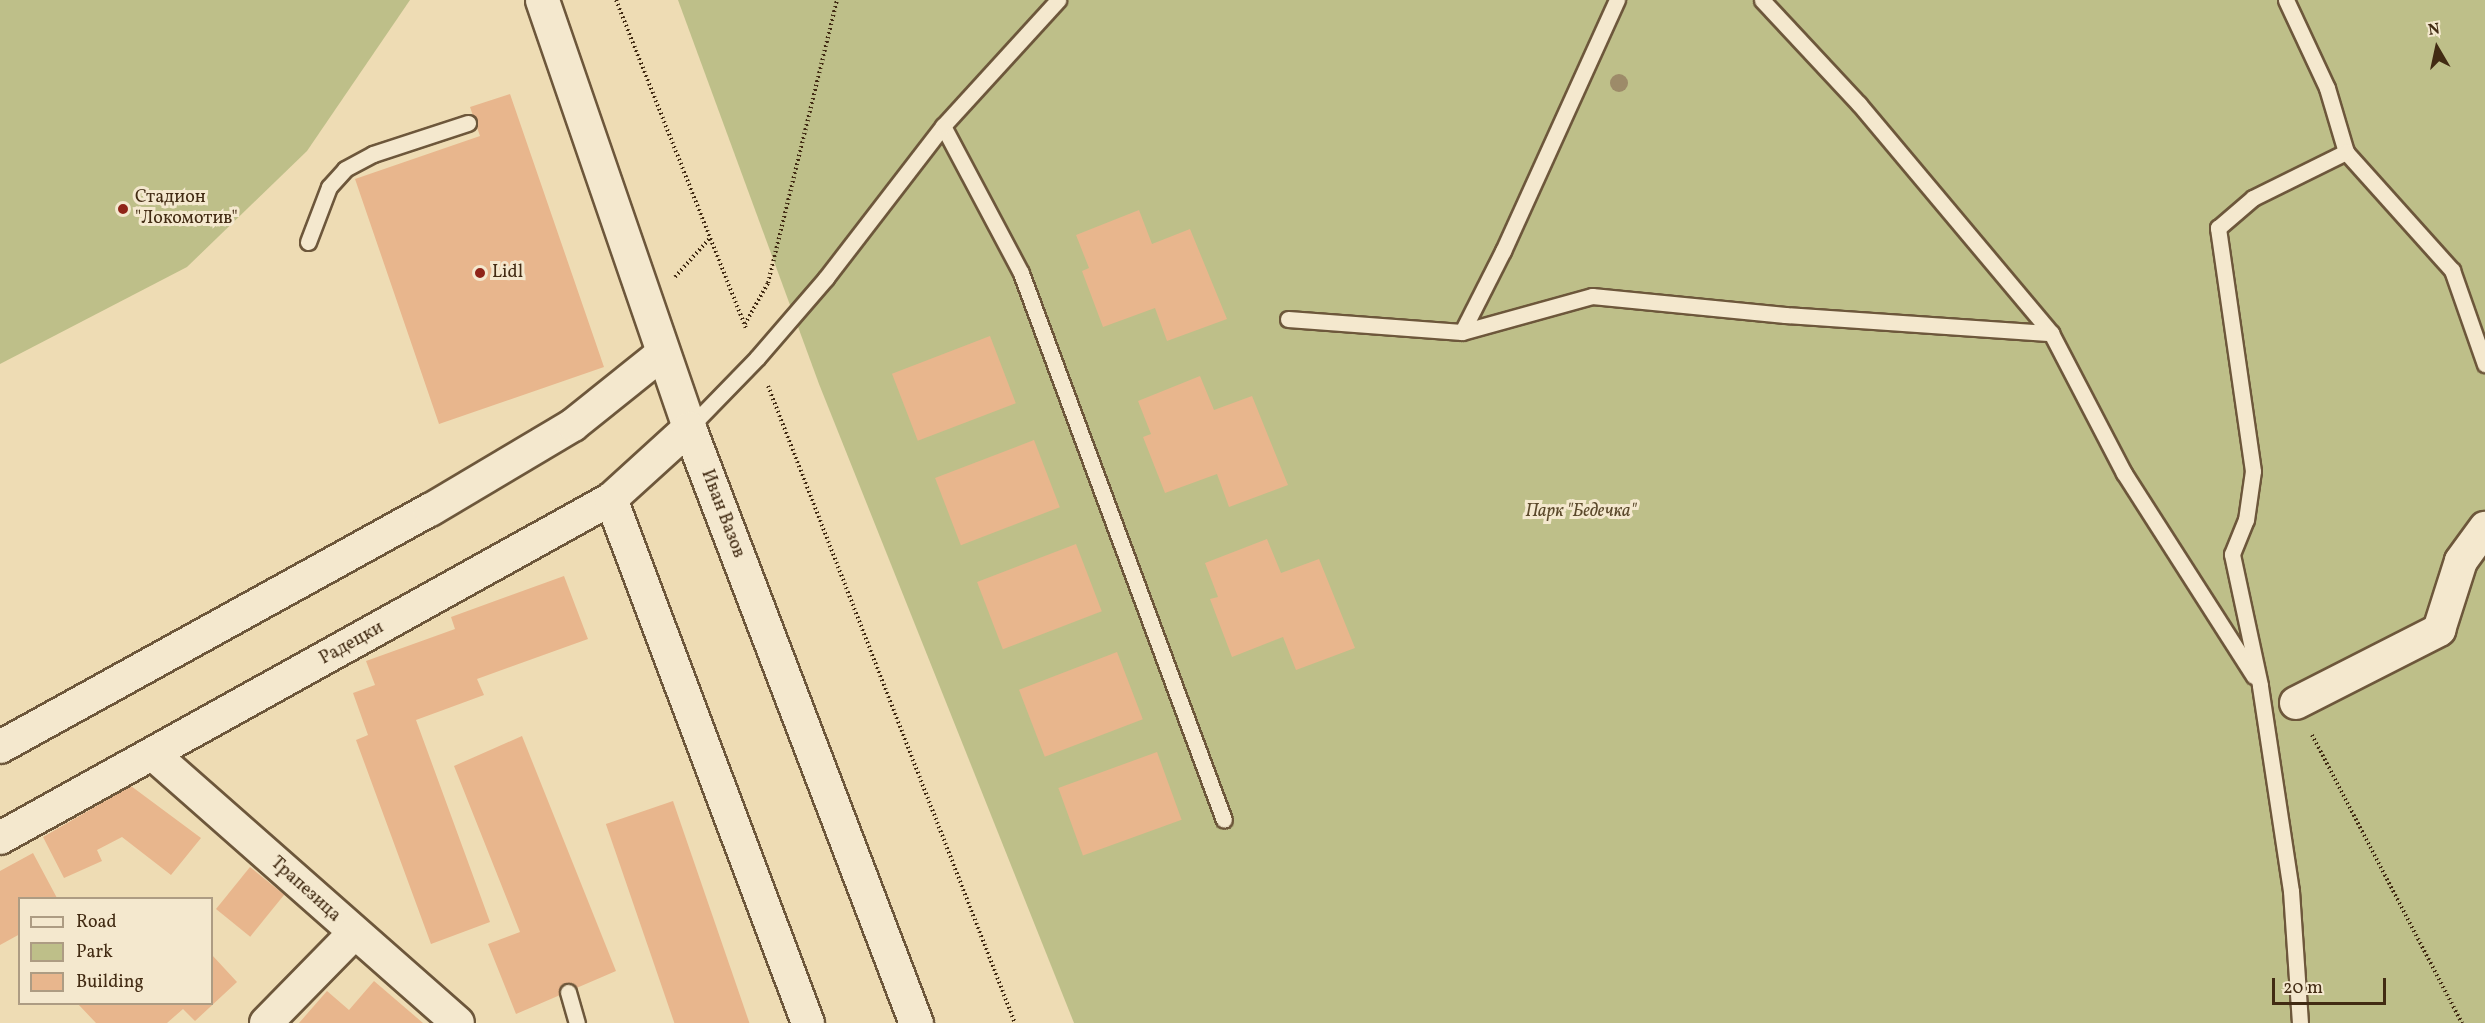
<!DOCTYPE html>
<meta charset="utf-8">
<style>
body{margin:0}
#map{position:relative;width:2485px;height:1023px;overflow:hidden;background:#eedcb4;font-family:Vollkorn,serif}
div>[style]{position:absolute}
.green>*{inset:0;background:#bebf89}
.building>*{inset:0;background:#e8b68d;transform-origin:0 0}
.path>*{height:4px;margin-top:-2px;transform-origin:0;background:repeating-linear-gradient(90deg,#422b13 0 1.5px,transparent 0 4.5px)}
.roads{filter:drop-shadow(2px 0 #6d573b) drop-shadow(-2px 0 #6d573b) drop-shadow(0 2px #6d573b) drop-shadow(0 -2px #6d573b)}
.service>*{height:15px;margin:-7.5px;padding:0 7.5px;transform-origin:7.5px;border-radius:7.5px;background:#f4e8ce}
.minor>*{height:32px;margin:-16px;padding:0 16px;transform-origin:16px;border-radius:16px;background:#f4e8ce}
.secondary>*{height:33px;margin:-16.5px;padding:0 16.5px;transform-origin:16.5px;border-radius:16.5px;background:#f4e8ce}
.trees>*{width:18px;height:18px;margin:-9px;border-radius:50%;background:#9d8b69}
.dots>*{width:16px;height:16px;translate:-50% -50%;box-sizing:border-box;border:3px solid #f4e8ce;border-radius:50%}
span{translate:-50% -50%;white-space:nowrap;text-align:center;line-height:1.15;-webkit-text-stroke:6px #f4e8ce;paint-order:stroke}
.poi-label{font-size:18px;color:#422b13}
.left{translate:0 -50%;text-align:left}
.park-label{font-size:18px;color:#5b492b;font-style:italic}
.street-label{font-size:18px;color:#422b13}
.legend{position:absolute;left:18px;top:897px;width:195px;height:108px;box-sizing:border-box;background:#f4e8ce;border:2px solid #ad9c83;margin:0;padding:8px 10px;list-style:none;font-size:18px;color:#422b13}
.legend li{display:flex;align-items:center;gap:12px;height:30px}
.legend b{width:30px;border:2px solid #ad9c83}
.north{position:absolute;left:2407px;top:18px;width:60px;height:60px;-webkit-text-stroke:4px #f4e8ce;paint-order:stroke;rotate:351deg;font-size:16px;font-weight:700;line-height:24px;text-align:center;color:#422b13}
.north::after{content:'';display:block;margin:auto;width:21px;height:27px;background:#422b13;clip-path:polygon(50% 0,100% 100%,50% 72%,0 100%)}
.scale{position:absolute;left:2272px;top:978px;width:114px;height:27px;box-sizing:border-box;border:3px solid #422b13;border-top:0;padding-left:8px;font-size:18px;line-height:21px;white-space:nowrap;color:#422b13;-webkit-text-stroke:4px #f4e8ce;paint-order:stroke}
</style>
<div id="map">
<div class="green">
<div style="clip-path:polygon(0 0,410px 0,307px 151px,187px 267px,0 364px)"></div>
<div style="clip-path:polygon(678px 0,2485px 0,2485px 1023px,1074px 1023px,819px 384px)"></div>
</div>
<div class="building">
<div style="clip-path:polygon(510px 94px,604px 367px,439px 424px,355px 179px,480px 136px,470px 107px)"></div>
<div style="clip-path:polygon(1139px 210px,1152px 244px,1190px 229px,1227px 319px,1167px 341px,1155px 308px,1103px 327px,1082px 271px,1089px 268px,1076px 235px)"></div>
<div style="left:990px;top:336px;width:72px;height:105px;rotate:69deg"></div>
<div style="clip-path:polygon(1200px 376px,1214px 410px,1252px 396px,1288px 485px,1229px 507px,1217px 474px,1165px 493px,1143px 437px,1151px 434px,1138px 401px)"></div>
<div style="left:1034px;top:440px;width:72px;height:106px;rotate:69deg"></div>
<div style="clip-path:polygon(1267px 539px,1281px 573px,1319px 559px,1355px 648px,1296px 670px,1283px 637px,1232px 657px,1210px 599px,1218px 597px,1205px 563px)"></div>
<div style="left:1076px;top:544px;width:72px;height:106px;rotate:69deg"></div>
<div style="clip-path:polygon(564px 576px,588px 639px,477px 679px,484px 695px,416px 720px,490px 922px,431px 944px,356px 740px,368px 735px,353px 693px,375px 685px,366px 661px,455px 629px,451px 617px)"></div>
<div style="left:1117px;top:652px;width:72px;height:105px;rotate:69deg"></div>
<div style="clip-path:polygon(522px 736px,616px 971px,516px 1014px,488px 944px,520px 932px,454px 766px)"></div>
<div style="left:1157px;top:752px;width:72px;height:105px;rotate:70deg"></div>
<div style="clip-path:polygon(131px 786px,201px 838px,171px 875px,122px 837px,97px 850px,102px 861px,64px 878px,43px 837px)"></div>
<div style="left:673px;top:801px;width:235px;height:71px;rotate:71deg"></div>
<div style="clip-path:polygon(33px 853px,57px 898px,20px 898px,20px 934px,0 945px,0 871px)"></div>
<div style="left:250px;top:867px;width:44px;height:54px;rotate:39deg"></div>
<div style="clip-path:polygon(212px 955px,237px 982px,195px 1021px,183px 1009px,167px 1023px,96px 1023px,78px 1004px,212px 1004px)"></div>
<div style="clip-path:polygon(374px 981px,423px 1023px,299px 1023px,327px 991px,349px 1010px)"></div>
</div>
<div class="path">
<div style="left:616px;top:0;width:353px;rotate:68.4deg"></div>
<div style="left:675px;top:277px;width:52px;rotate:-48.1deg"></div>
<div style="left:745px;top:324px;width:47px;rotate:-60.7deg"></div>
<div style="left:768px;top:283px;width:291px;rotate:-76.3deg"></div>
<div style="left:768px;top:386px;width:683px;rotate:68.81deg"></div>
<div style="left:2312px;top:735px;width:325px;rotate:62.5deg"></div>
</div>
<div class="roads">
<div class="service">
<div style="left:1762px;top:0;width:142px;rotate:47deg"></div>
<div style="left:1859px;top:104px;width:299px;rotate:50deg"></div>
<div style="left:2051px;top:333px;width:158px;rotate:62.5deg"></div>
<div style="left:2124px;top:473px;width:241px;rotate:57.4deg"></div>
<div style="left:2286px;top:0;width:97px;rotate:65deg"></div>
<div style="left:2327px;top:88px;width:67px;rotate:73.5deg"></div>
<div style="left:2346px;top:152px;width:159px;rotate:48.1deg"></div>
<div style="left:2452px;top:270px;width:100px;rotate:70.7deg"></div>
<div style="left:943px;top:126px;width:166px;rotate:62deg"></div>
<div style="left:1021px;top:273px;width:583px;rotate:69.64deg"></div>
<div style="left:308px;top:242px;width:59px;rotate:-69.1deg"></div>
<div style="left:329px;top:187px;width:24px;rotate:-48deg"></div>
<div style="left:345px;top:169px;width:32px;rotate:-28deg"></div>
<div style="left:373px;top:154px;width:100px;rotate:-18.1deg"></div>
<div style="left:1288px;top:319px;width:174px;rotate:4.3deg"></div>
<div style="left:1462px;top:332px;width:135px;rotate:-15.5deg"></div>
<div style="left:1592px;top:296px;width:194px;rotate:5.6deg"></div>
<div style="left:1785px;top:315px;width:267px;rotate:3.9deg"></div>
<div style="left:1462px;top:332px;width:91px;rotate:-63.2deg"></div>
<div style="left:1503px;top:251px;width:276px;rotate:-65.6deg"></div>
<div style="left:689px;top:428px;width:98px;rotate:-45.8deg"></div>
<div style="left:757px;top:358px;width:106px;rotate:-49.2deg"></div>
<div style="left:826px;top:278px;width:192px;rotate:-52.4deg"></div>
<div style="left:943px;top:126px;width:171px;rotate:-47.6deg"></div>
<div style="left:568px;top:992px;width:32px;rotate:74deg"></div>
<div style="left:2300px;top:1023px;width:132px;rotate:-93.9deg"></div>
<div style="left:2291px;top:891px;width:208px;rotate:-98.6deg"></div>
<div style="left:2260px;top:685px;width:134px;rotate:-102.1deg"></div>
<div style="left:2232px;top:554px;width:37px;rotate:-68deg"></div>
<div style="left:2246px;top:520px;width:49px;rotate:-81.9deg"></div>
<div style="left:2253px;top:471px;width:246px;rotate:-98.2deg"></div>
<div style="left:2218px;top:228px;width:46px;rotate:-40.6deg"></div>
<div style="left:2253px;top:198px;width:104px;rotate:-26.3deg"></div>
</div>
<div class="minor">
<div style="left:611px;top:499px;width:560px;rotate:69.4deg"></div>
<div style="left:2296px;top:703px;width:161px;rotate:-27deg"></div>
<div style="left:2439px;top:630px;width:72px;rotate:-72.3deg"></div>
<div style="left:2461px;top:561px;width:41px;rotate:-54deg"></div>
<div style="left:0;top:747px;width:491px;rotate:-28.9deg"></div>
<div style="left:430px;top:510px;width:166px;rotate:-30.7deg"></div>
<div style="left:573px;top:425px;width:115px;rotate:-38.7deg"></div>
<div style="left:154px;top:755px;width:405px;rotate:41.4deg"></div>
<div style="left:0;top:838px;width:699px;rotate:-29.02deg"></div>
<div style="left:611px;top:499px;width:105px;rotate:-42.3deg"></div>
<div style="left:266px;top:1023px;width:126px;rotate:-45.6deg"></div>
</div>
<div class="secondary">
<div style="left:542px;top:0;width:453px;rotate:71deg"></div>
<div style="left:689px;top:428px;width:637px;rotate:69.12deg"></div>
</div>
</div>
<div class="trees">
<div style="left:1619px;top:83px"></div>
</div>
<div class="dots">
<div style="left:123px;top:209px;background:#8f2418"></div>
<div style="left:480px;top:273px;background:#8f2418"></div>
</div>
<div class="poi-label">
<span class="left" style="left:135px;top:209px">Стадион<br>"Локомотив"</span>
<span class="left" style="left:492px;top:273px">Lidl</span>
</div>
<div class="park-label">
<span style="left:1581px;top:512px">Парк "Бедечка"</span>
</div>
<div class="street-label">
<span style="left:722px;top:514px;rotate:69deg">Иван Вазов</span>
<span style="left:352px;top:644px;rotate:-29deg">Радецки</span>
<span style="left:305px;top:890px;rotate:42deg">Трапезица</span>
</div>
<ul class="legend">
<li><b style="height:8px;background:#f4e8ce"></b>Road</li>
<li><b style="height:16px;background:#bebf89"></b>Park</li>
<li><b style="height:16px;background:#e8b68d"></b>Building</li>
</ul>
<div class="north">N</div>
<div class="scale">20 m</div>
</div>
